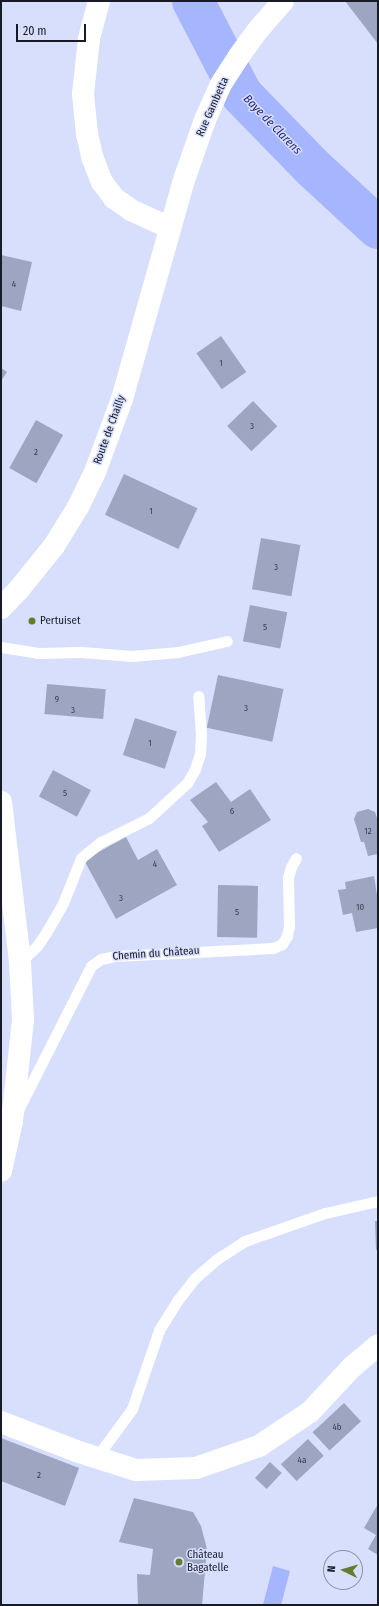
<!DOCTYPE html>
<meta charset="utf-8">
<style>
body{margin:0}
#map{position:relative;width:379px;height:1606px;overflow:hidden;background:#d7dffc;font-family:"Fira Sans Condensed",sans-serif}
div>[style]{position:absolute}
.water>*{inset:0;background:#a5b6ff}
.river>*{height:42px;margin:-21px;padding:0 21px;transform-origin:21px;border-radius:21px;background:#a5b6ff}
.building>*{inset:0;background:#9ea5c1;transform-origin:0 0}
.service>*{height:11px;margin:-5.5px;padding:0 5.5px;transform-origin:5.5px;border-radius:5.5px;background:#fff}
.minor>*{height:22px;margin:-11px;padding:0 11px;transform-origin:11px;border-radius:11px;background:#fff}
.secondary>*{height:22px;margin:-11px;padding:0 11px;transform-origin:11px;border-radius:11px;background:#fff}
.dots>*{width:11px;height:11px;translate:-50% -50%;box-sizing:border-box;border:2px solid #d7dffc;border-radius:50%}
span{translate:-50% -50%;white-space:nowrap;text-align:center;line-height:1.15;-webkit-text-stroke:3px #d7dffc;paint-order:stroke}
.number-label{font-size:9px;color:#3a3d4c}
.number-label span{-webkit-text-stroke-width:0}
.street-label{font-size:11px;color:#181a25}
.poi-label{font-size:11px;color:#181a25}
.left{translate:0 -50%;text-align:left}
.water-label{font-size:12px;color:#262a7c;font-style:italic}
.frame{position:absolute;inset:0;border:2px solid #181a25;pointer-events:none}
.north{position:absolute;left:323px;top:1550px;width:40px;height:40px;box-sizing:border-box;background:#d7dffc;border:1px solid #8b90a6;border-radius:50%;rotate:275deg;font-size:11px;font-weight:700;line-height:16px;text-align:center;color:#181a25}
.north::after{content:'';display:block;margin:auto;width:14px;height:18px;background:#647c2e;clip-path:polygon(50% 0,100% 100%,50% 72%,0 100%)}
.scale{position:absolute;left:16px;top:24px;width:70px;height:18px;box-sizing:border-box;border:2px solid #181a25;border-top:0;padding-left:5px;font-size:12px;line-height:14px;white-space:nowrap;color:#181a25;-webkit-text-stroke:3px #d7dffc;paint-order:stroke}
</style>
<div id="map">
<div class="water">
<div style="clip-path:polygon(273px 1566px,290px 1571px,281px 1605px,263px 1605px)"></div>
</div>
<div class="river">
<div style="left:193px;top:1px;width:106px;rotate:62.5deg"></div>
<div style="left:242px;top:95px;width:100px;rotate:45.8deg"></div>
<div style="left:312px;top:167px;width:90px;rotate:42.7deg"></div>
</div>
<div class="building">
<div style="clip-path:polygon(345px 1px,378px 1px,378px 44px)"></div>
<div style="clip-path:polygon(1px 255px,32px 262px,21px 311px,1px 306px)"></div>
<div style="left:221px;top:336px;width:44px;height:30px;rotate:55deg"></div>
<div style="clip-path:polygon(1px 368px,7px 372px,1px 381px)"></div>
<div style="left:253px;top:401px;width:35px;height:36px;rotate:46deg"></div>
<div style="left:36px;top:420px;width:31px;height:55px;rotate:29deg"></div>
<div style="left:124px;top:474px;width:81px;height:45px;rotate:25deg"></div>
<div style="left:261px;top:538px;width:40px;height:52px;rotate:10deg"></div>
<div style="left:250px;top:605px;width:38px;height:37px;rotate:11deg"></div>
<div style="left:218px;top:675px;width:67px;height:54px;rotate:12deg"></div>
<div style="left:47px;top:684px;width:59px;height:30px;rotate:5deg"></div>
<div style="left:135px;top:718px;width:44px;height:39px;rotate:18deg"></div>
<div style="left:53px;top:770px;width:43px;height:30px;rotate:28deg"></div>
<div style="clip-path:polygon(216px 782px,231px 802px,250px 789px,271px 820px,219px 852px,202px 826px,208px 822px,190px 800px)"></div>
<div style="clip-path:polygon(368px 809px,375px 812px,378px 821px,378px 854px,368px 856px,364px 842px,361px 842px,354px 819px,357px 812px)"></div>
<div style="clip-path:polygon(126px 837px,138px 860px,157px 849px,177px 885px,116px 919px,84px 860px)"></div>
<div style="clip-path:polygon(374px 876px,378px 901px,378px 928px,356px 932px,352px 913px,343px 915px,338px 890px,346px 889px,345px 882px)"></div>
<div style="left:218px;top:885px;width:40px;height:52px;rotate:1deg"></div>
<div style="clip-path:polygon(375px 1221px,378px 1221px,378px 1250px,376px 1250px)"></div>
<div style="left:344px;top:1403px;width:25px;height:43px;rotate:47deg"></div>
<div style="clip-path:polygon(1px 1438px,79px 1468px,65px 1506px,1px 1481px)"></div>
<div style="left:308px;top:1439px;width:23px;height:37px;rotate:47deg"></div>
<div style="left:270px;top:1462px;width:16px;height:22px;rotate:43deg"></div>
<div style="clip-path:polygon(134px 1498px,193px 1512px,201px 1526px,207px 1549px,202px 1605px,138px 1605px,137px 1574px,150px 1575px,153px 1549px,119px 1542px)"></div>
<div style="clip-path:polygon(378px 1504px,378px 1555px,368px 1549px,376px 1535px,364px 1528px)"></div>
</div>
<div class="service">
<div style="left:1px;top:647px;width:36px;rotate:9deg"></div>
<div style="left:37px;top:653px;width:45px;rotate:-1.3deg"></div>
<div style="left:82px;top:652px;width:50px;rotate:4.6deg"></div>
<div style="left:132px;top:656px;width:46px;rotate:-5deg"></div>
<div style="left:178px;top:652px;width:50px;rotate:-12.7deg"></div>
<div style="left:20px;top:962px;width:23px;rotate:-43deg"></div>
<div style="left:37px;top:946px;width:18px;rotate:-56deg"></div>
<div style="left:47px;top:931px;width:32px;rotate:-60deg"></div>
<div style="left:63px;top:903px;width:48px;rotate:-68.2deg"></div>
<div style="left:81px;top:858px;width:26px;rotate:-39deg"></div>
<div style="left:101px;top:842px;width:54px;rotate:-26.6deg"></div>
<div style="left:149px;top:818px;width:52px;rotate:-42.6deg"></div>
<div style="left:187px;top:783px;width:16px;rotate:-60deg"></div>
<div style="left:195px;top:769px;width:16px;rotate:-72deg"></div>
<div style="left:200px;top:754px;width:19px;rotate:-87deg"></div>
<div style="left:201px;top:735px;width:39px;rotate:-94deg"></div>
<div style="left:19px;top:1108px;width:159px;rotate:-63.1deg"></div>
<div style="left:91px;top:966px;width:12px;rotate:-35deg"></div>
<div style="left:101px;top:959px;width:14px;rotate:-12deg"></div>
<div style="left:115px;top:956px;width:158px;rotate:-2.9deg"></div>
<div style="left:273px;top:948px;width:10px;rotate:-24deg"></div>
<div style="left:282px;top:944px;width:9px;rotate:-58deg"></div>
<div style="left:287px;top:936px;width:10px;rotate:-79deg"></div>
<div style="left:289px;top:926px;width:48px;rotate:-91.2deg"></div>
<div style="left:288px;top:878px;width:11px;rotate:-75deg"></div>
<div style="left:291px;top:867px;width:10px;rotate:-61deg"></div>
<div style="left:96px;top:1458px;width:61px;rotate:-53.7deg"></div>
<div style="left:132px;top:1409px;width:83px;rotate:-71.1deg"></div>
<div style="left:159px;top:1330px;width:34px;rotate:-58deg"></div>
<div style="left:177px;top:1301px;width:29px;rotate:-52deg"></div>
<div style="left:195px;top:1278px;width:29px;rotate:-41deg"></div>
<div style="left:217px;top:1259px;width:33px;rotate:-33deg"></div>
<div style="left:245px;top:1241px;width:85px;rotate:-19.3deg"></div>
<div style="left:325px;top:1213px;width:54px;rotate:-12.8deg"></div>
</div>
<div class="minor">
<div style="left:99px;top:1px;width:39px;rotate:105deg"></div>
<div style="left:89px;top:39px;width:55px;rotate:96.2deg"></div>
<div style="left:83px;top:94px;width:40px;rotate:84.3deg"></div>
<div style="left:87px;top:134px;width:26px;rotate:77deg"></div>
<div style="left:93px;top:159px;width:25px;rotate:69deg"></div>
<div style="left:102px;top:182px;width:20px;rotate:53deg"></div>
<div style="left:114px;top:198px;width:21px;rotate:35deg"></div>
<div style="left:131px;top:210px;width:43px;rotate:24.8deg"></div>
<div style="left:1px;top:802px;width:161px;rotate:83.2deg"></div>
<div style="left:20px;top:962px;width:58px;rotate:87deg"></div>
<div style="left:23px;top:1020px;width:102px;rotate:96.2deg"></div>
<div style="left:12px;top:1121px;width:51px;rotate:102.4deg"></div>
<div style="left:1px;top:1422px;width:80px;rotate:21.1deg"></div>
<div style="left:76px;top:1451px;width:63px;rotate:17.6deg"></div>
<div style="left:136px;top:1470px;width:60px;rotate:-1.9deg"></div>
<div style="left:196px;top:1468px;width:67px;rotate:-19.2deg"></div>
<div style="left:259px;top:1446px;width:61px;rotate:-33.7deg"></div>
<div style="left:310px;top:1412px;width:62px;rotate:-47deg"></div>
<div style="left:352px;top:1367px;width:34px;rotate:-40deg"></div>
</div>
<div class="secondary">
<div style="left:1px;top:608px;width:28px;rotate:-46deg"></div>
<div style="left:20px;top:588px;width:54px;rotate:-51deg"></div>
<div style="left:54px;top:546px;width:46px;rotate:-58.4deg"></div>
<div style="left:78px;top:507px;width:39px;rotate:-64deg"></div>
<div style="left:95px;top:472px;width:78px;rotate:-69.7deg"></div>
<div style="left:122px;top:399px;width:231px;rotate:-74.2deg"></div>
<div style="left:185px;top:177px;width:60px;rotate:-70.7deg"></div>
<div style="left:205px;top:120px;width:39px;rotate:-66deg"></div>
<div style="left:221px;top:84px;width:33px;rotate:-57deg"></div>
<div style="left:239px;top:56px;width:32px;rotate:-54deg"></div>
<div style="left:258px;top:30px;width:38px;rotate:-49deg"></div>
</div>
<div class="dots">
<div style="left:32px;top:621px;background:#647c2e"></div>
<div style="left:179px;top:1562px;background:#647c2e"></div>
</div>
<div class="number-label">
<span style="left:14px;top:284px">4</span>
<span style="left:221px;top:363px">1</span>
<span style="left:252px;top:426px">3</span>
<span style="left:36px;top:452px">2</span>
<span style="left:151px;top:511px">1</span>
<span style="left:276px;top:567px">3</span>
<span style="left:265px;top:627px">5</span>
<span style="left:57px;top:699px">9</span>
<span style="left:246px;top:708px">3</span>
<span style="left:73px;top:710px">3</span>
<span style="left:150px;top:743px">1</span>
<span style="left:65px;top:793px">5</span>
<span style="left:232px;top:811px">6</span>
<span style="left:368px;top:831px">12</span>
<span style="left:155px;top:864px">4</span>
<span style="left:121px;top:898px">3</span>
<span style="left:360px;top:907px">10</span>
<span style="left:237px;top:912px">5</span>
<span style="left:337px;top:1427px">4b</span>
<span style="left:302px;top:1460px">4a</span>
<span style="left:39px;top:1475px">2</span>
</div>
<div class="street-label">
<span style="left:213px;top:107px;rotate:-66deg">Rue Gambetta</span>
<span style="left:110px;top:430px;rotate:-70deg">Route de Chailly</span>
<span style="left:156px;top:954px;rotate:-4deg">Chemin du Château</span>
</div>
<div class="poi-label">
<span class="left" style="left:40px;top:621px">Pertuiset</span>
<span class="left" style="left:187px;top:1562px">Château<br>Bagatelle</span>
</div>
<div class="water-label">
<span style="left:272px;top:125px;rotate:46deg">Baye de Clarens</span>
</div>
<div class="frame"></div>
<div class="north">N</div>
<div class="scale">20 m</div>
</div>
